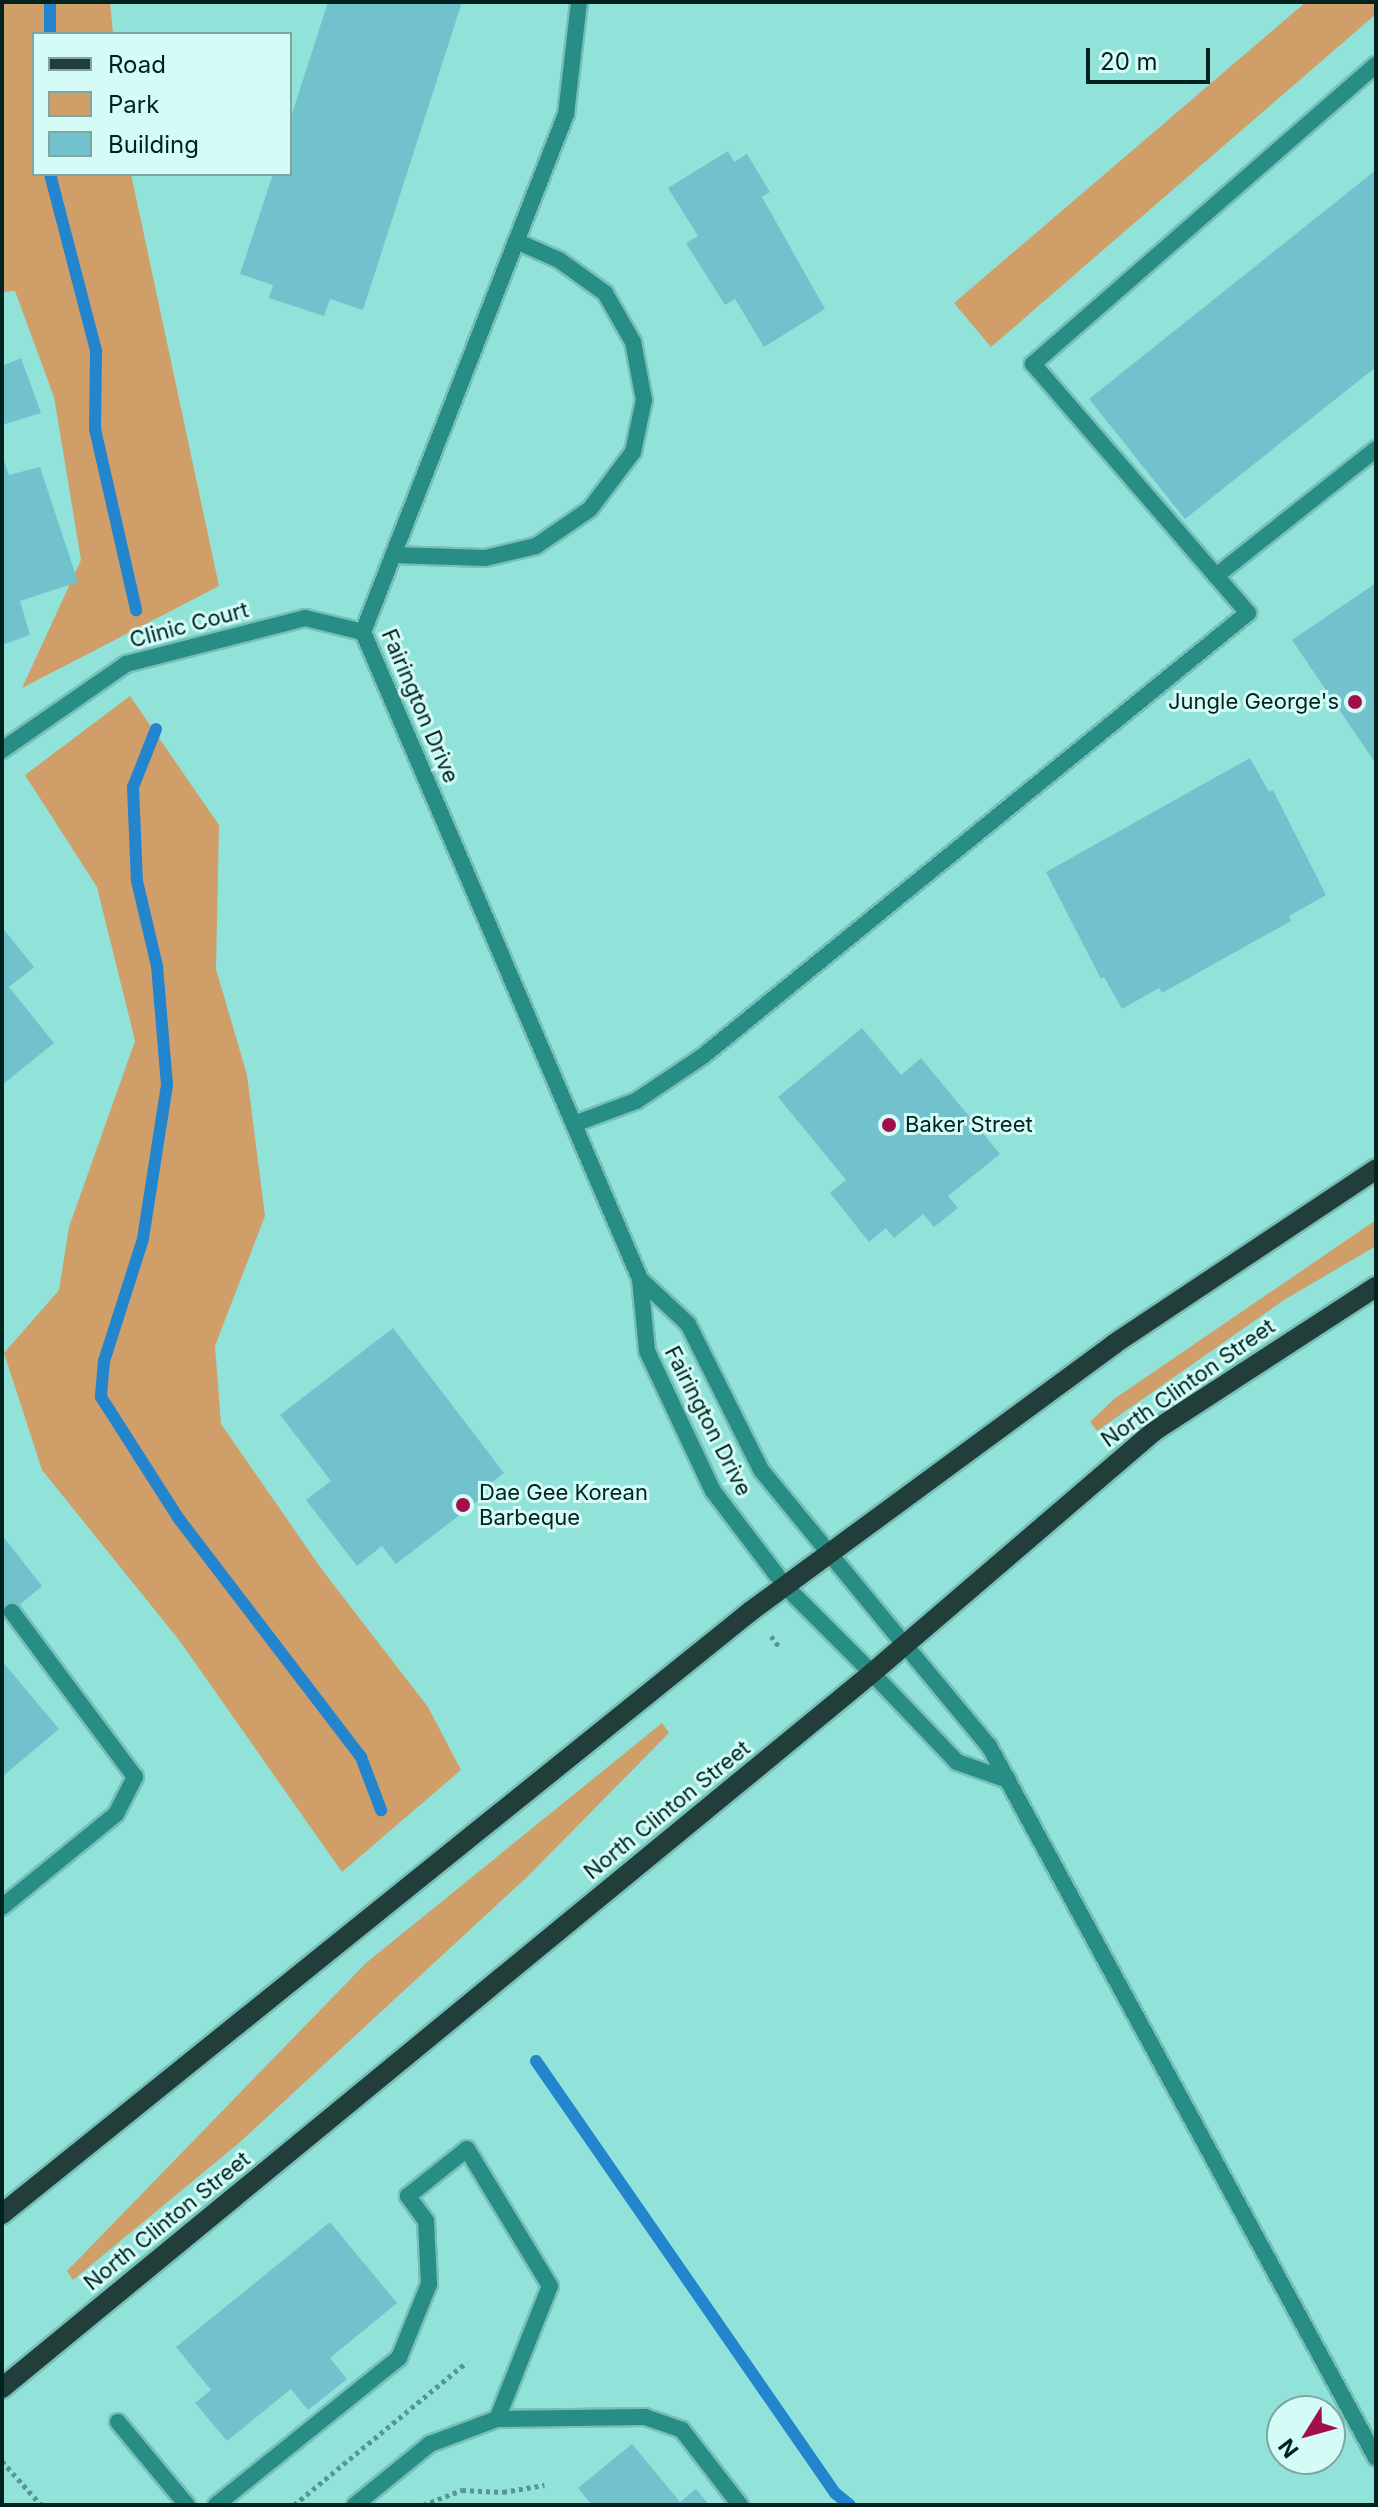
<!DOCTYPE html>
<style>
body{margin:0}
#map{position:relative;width:1378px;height:2507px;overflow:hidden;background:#91e3da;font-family:Inter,sans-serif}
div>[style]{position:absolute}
.green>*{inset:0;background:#d09e69}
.stream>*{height:12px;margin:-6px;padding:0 6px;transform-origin:6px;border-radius:6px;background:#2485cf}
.building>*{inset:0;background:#71c2cd}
.path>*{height:5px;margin-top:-2.5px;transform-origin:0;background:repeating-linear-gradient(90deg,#589790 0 4px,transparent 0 8px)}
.roads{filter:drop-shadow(2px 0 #77c0b9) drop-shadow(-2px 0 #77c0b9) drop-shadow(0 2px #77c0b9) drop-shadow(0 -2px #77c0b9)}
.service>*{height:16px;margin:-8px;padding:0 8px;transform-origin:8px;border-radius:8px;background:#288d84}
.minor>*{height:16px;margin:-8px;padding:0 8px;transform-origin:8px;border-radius:8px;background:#288d84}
.primary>*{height:20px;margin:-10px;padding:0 10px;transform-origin:10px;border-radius:10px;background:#223e3b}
.dots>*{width:22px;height:22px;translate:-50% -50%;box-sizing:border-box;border:4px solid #d4fbf6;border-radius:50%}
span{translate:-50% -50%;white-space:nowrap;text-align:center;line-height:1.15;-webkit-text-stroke:6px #d4fbf6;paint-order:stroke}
.street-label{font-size:22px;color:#002320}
.poi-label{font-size:22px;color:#002320}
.right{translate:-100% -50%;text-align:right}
.left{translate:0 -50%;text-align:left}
.frame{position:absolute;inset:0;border:4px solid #002320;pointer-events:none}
.legend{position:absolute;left:32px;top:32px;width:260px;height:144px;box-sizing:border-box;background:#d4fbf6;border:2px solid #7fa5a0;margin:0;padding:10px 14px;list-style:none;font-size:24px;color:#002320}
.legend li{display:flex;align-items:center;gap:16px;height:40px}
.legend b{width:40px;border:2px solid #7fa5a0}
.north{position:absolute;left:1266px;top:2395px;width:80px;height:80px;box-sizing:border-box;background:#d4fbf6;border:2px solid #7fa5a0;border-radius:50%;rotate:233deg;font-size:22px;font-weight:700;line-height:32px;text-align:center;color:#002320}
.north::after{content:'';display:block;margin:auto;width:28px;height:36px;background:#a40e48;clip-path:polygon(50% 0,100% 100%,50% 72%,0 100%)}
.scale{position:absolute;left:1086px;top:48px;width:124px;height:36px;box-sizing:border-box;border:4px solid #002320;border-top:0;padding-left:10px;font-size:24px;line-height:28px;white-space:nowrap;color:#002320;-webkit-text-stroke:6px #d4fbf6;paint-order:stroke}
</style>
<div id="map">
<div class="green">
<div style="clip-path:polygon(2px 2px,110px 2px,113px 34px,34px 34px,34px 174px,131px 174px,219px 586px,22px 688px,81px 560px,54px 397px,15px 291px,2px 292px)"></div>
<div style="clip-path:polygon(1306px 2px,1376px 2px,1376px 14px,991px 347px,954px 303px)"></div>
<div style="clip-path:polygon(130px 696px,219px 825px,216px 969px,247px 1075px,265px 1216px,215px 1346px,221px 1424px,323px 1571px,428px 1707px,461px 1770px,342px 1872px,179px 1640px,42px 1470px,4px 1353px,59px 1290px,69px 1227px,135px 1041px,97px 887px,25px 775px)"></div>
<div style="clip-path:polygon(1376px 1220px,1376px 1246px,1284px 1300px,1097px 1431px,1090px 1422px,1114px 1399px)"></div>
<div style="clip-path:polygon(662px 1723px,669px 1733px,528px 1876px,239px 2143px,73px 2280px,67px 2271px,366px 1963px)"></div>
</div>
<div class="stream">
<div style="left:50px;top:2px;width:32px;rotate:90deg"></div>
<div style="left:50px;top:174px;width:183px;rotate:75.4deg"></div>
<div style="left:96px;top:351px;width:78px;rotate:90.7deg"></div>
<div style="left:95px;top:429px;width:186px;rotate:77.2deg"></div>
<div style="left:156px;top:729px;width:62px;rotate:111.6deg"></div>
<div style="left:133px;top:787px;width:94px;rotate:87.6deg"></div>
<div style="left:137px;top:881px;width:87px;rotate:76.8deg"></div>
<div style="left:157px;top:966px;width:119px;rotate:85.2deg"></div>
<div style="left:167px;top:1085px;width:156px;rotate:98.9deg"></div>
<div style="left:143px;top:1239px;width:128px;rotate:107.7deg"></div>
<div style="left:104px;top:1361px;width:36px;rotate:95deg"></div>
<div style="left:101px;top:1397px;width:145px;rotate:57.4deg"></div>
<div style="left:179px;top:1519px;width:300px;rotate:52.6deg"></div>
<div style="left:361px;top:1757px;width:57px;rotate:69.3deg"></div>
<div style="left:536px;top:2061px;width:525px;rotate:55.31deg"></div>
<div style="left:835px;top:2493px;width:19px;rotate:39deg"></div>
</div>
<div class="building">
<div style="clip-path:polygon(328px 2px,462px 2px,363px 310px,330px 299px,324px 316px,269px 298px,273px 285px,240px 274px,273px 174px,290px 174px,290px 120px)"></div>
<div style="clip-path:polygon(728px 151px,734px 162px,747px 154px,770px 192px,762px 197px,825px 309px,764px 347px,735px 299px,725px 305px,686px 243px,698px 236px,668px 188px)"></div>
<div style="clip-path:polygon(1376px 170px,1376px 367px,1185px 519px,1089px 399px)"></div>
<div style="clip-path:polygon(21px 358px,41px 413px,2px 425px,2px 366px)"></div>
<div style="clip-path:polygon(2px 455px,9px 475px,40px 467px,78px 582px,20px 601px,30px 635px,2px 645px)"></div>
<div style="clip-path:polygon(1376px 583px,1376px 764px,1292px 640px)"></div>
<div style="clip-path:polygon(1250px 758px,1269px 792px,1273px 790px,1326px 895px,1289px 916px,1291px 921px,1162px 993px,1159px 988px,1122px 1009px,1104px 977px,1101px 979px,1046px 872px)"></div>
<div style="clip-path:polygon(2px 927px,34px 967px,9px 987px,54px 1043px,2px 1085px)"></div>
<div style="clip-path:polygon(862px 1028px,901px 1075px,921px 1058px,1000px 1154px,948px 1196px,958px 1208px,934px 1227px,923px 1214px,894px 1238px,886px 1228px,869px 1242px,830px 1193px,846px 1180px,778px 1097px)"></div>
<div style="clip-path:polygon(393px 1328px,504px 1473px,479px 1492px,483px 1497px,396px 1564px,382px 1546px,357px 1566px,306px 1500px,331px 1481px,280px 1415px)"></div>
<div style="clip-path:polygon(2px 1535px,42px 1586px,2px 1620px)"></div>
<div style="clip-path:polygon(2px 1661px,59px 1729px,2px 1777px)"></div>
<div style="clip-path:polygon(330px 2222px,397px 2303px,330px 2358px,347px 2379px,308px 2410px,291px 2389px,227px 2441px,195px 2403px,211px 2390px,176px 2347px)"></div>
<div style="clip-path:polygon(632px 2444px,680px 2502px,696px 2489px,709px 2505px,592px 2505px,578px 2488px)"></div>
</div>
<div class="path">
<div style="left:771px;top:1636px;width:15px;rotate:53deg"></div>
<div style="left:2px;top:2461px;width:59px;rotate:48.4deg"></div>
<div style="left:294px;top:2505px;width:224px;rotate:-39.6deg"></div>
<div style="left:423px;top:2505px;width:42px;rotate:-21deg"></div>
<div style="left:462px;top:2490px;width:41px;rotate:2.8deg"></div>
<div style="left:503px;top:2492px;width:42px;rotate:-9.7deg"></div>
</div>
<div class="roads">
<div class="service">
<div style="left:393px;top:555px;width:92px;rotate:1.9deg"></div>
<div style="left:485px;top:558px;width:52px;rotate:-13.2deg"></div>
<div style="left:536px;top:546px;width:65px;rotate:-34.4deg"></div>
<div style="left:590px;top:509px;width:71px;rotate:-53deg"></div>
<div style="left:633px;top:452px;width:53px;rotate:-78.1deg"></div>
<div style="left:644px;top:400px;width:59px;rotate:-100.7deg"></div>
<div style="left:633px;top:342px;width:56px;rotate:-119.7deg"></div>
<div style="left:605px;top:293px;width:57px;rotate:-144.3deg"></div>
<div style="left:559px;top:260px;width:47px;rotate:-156.2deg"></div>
<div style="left:1216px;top:576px;width:204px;rotate:-38.4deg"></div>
<div style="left:574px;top:1124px;width:66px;rotate:-20.4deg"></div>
<div style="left:636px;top:1101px;width:81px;rotate:-33.9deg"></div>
<div style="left:703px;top:1056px;width:702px;rotate:-39.11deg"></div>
<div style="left:1248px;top:613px;width:329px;rotate:-130.8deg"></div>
<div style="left:1033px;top:364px;width:455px;rotate:-41.1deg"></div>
<div style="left:905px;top:1645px;width:131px;rotate:50.3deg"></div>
<div style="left:989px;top:1746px;width:810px;rotate:61.47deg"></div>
<div style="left:872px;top:1673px;width:123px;rotate:46.3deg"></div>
<div style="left:957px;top:1762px;width:54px;rotate:19.4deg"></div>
<div style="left:2px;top:1907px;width:147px;rotate:-39.2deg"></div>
<div style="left:116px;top:1814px;width:42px;rotate:-62.8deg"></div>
<div style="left:135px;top:1777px;width:206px;rotate:-126.7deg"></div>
<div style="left:118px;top:2422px;width:108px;rotate:50.3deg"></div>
<div style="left:216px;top:2505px;width:235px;rotate:-38.8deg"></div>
<div style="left:399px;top:2358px;width:80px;rotate:-67.9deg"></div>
<div style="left:429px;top:2284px;width:63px;rotate:-92.7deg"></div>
<div style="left:426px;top:2221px;width:31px;rotate:-126deg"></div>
<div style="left:408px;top:2196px;width:75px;rotate:-38.5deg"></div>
<div style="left:467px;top:2149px;width:160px;rotate:58.8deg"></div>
<div style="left:550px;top:2286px;width:143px;rotate:111.7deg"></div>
<div style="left:497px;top:2419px;width:148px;rotate:-0.8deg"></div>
<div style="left:645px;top:2417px;width:39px;rotate:19deg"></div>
<div style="left:682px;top:2430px;width:95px;rotate:52.3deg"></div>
</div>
<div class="minor">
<div style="left:579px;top:2px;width:113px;rotate:96.6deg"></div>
<div style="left:566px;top:114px;width:556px;rotate:111.4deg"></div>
<div style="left:363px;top:632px;width:704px;rotate:66.82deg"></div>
<div style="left:640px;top:1279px;width:72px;rotate:84.4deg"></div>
<div style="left:647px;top:1351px;width:155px;rotate:64.8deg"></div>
<div style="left:713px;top:1491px;width:121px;rotate:52.8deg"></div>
<div style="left:786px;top:1587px;width:122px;rotate:45deg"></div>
<div style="left:2px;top:750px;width:151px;rotate:-34.7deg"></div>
<div style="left:126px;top:664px;width:185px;rotate:-14.4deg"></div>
<div style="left:305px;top:618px;width:60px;rotate:13.6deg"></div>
<div style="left:640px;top:1279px;width:66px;rotate:43.2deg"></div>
<div style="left:688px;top:1324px;width:163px;rotate:63.4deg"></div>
<div style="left:761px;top:1470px;width:227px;rotate:50.6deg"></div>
<div style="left:355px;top:2505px;width:97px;rotate:-39.1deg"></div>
<div style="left:430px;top:2444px;width:72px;rotate:-20.5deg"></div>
</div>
<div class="primary">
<div style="left:2px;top:2214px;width:962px;rotate:-38.84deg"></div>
<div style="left:751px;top:1611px;width:451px;rotate:-36.3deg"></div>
<div style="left:1114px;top:1344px;width:315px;rotate:-33.7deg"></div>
<div style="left:2px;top:2388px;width:1126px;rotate:-39.41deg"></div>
<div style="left:872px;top:1673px;width:372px;rotate:-40.6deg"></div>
<div style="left:1154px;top:1431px;width:265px;rotate:-33deg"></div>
</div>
</div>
<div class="dots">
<div style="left:1355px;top:702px;background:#a40e48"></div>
<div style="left:889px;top:1125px;background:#a40e48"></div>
<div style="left:463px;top:1505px;background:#a40e48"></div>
</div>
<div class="street-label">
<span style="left:189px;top:625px;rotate:-15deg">Clinic Court</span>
<span style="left:420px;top:706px;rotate:67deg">Fairington Drive</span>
<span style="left:1188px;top:1383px;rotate:-35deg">North Clinton Street</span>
<span style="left:708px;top:1421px;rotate:63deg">Fairington Drive</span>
<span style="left:667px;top:1810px;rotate:-39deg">North Clinton Street</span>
<span style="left:167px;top:2221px;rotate:-39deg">North Clinton Street</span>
</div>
<div class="poi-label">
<span class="right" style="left:1339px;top:702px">Jungle George's</span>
<span class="left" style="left:905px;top:1125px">Baker Street</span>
<span class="left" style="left:479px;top:1505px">Dae Gee Korean<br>Barbeque</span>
</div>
<div class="frame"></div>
<ul class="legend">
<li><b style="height:10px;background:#223e3b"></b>Road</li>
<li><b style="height:22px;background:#d09e69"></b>Park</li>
<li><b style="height:22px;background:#71c2cd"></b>Building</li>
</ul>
<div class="north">N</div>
<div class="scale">20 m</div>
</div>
